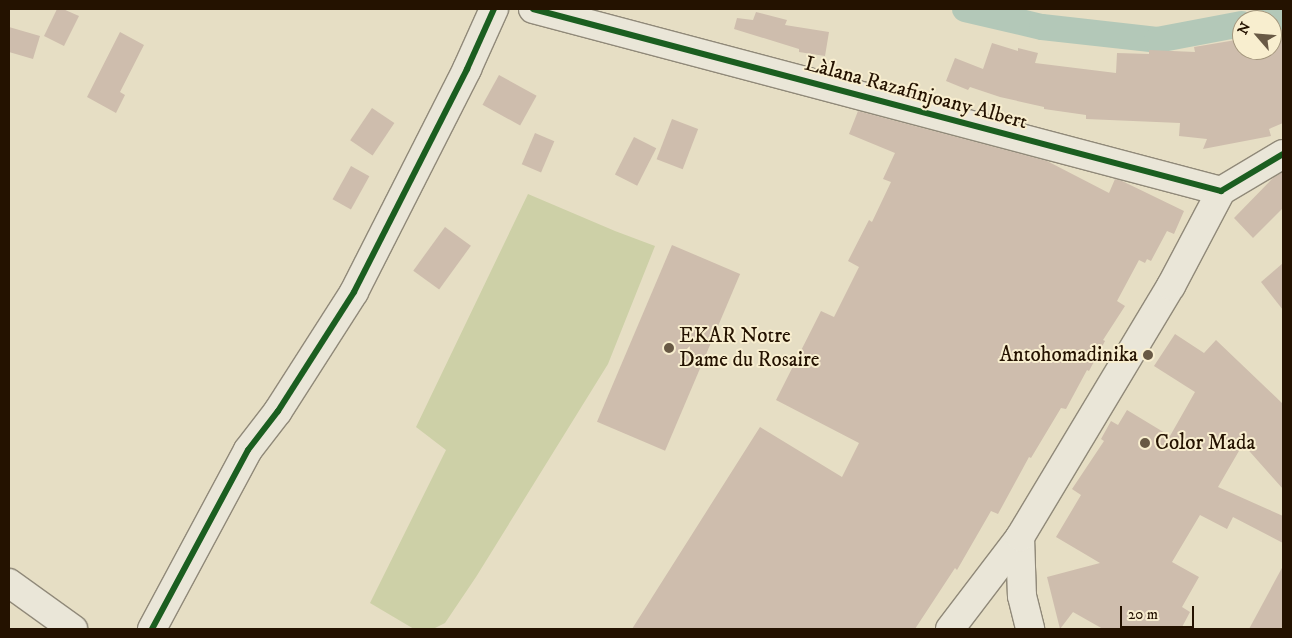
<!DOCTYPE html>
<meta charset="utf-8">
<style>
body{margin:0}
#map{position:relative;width:1292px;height:638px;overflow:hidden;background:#e6dec4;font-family:"IM FELL DW Pica",serif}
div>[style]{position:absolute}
.green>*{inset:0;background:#cdd0a7}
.canal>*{height:26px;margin:-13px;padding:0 13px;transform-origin:13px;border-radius:13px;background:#b3c8b8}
.building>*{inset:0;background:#cebdad;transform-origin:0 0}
.roads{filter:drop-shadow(1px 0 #908979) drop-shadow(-1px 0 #908979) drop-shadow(0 1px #908979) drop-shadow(0 -1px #908979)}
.minor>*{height:28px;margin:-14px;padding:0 14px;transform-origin:14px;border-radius:14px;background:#eae6d8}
.cycleway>*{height:6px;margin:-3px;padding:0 3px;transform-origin:3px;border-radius:3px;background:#1b5e20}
.dots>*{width:14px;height:14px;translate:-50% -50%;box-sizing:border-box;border:2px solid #f8eecf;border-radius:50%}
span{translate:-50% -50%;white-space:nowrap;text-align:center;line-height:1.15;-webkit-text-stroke:4px #f8eecf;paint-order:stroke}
.street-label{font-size:21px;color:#241200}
.poi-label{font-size:21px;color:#241200}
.left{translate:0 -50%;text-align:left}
.right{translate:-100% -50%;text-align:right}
.frame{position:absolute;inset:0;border:10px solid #241200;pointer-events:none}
.north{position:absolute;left:1232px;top:10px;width:50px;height:50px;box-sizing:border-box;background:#f8eecf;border:1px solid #a3967c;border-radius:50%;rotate:297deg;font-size:14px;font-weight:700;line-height:20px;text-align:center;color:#241200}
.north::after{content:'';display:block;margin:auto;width:18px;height:22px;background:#685945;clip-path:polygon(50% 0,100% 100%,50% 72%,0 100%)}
.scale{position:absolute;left:1120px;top:606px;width:74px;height:22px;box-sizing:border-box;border:2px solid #241200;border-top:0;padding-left:6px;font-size:15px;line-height:18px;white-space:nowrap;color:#241200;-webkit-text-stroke:4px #f8eecf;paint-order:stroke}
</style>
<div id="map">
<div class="green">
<div style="clip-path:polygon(528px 194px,615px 231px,655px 246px,608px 364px,476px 577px,445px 623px,433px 629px,414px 629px,370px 603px,446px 450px,416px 427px)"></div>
</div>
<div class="canal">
<div style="left:965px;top:9px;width:79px;rotate:13.2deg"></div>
<div style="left:1042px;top:27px;width:116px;rotate:6.4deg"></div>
<div style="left:1157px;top:40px;width:86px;rotate:-10.7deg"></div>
<div style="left:1263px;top:20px;width:20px;rotate:-11deg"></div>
</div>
<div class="building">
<div style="clip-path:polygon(57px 9px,63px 9px,79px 16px,64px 46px,44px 36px)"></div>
<div style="clip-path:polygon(756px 12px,787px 20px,785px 25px,829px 32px,825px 56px,799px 52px,799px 49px,734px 29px,737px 18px,753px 20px)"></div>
<div style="clip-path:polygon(9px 27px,40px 36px,33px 59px,9px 52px)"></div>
<div style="clip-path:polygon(1283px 29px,1283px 123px,1269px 129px,1271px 136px,1203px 149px,1207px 139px,1179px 136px,1180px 123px,1086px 119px,1086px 115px,1044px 109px,1044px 107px,1000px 97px,970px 87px,968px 90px,946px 81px,955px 58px,983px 69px,992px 43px,1018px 51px,1018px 48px,1038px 53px,1035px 63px,1116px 73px,1117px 53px,1149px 54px,1149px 50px,1195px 52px,1194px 47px,1242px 39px,1242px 50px,1272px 50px,1272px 34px)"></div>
<div style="clip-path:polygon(120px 32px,144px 45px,120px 92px,125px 95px,116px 113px,87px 97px)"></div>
<div style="left:499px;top:75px;width:43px;height:34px;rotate:29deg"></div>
<div style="left:372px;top:108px;width:27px;height:39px;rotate:34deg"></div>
<div style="clip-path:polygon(858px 111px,1047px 161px,1109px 193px,1115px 179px,1120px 180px,1184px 211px,1174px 234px,1167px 231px,1151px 261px,1147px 259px,1145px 263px,1139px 260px,1117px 301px,1125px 306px,1103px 340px,1105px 341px,1089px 371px,1087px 370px,1066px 409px,1061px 408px,1031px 458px,1029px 457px,998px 514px,991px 511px,957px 570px,955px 568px,915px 629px,632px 629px,760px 427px,842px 477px,859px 443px,776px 400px,821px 311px,834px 317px,859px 267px,848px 261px,869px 220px,872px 222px,891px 182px,883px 179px,895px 153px,849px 134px)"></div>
<div style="left:672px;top:119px;width:28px;height:43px;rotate:21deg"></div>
<div style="left:535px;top:133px;width:21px;height:34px;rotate:23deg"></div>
<div style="left:634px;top:137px;width:25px;height:42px;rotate:27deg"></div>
<div style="left:351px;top:166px;width:21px;height:38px;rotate:29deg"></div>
<div style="clip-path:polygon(1283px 172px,1283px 208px,1253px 238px,1234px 218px,1274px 177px)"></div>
<div style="left:445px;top:227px;width:32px;height:54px;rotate:36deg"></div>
<div style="left:672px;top:245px;width:74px;height:192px;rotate:23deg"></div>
<div style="clip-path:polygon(1283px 263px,1283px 310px,1261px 282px)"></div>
<div style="clip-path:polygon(1175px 334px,1204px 353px,1216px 340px,1283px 404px,1283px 489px,1243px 444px,1218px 487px,1283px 516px,1283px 543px,1233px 517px,1227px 529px,1200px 515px,1172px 562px,1199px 577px,1182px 607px,1190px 612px,1181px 629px,1103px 629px,1073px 612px,1060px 629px,1047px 577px,1100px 563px,1056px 537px,1081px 495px,1072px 489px,1104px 441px,1101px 439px,1111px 421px,1118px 425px,1127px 410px,1170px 436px,1195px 392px,1154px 366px)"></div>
<div style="clip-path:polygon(1283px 566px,1283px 629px,1249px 629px)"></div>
</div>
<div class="roads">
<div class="minor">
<div style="left:533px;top:9px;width:712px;rotate:14.82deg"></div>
<div style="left:1221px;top:191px;width:72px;rotate:-30.8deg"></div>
<div style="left:1020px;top:537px;width:59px;rotate:88.1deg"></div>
<div style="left:1022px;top:596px;width:34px;rotate:76deg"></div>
<div style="left:9px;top:583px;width:79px;rotate:35.7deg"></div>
<div style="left:152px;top:629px;width:203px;rotate:-61.8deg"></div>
<div style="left:248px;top:450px;width:49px;rotate:-52.4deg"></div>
<div style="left:278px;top:411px;width:141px;rotate:-57.4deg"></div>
<div style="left:354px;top:292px;width:250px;rotate:-63.1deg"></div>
<div style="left:467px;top:69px;width:66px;rotate:-65.8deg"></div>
<div style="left:950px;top:629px;width:116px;rotate:-52.7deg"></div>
<div style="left:1020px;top:537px;width:293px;rotate:-59deg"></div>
<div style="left:1171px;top:286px;width:107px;rotate:-62.2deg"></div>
</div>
</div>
<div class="cycleway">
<div style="left:533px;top:9px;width:712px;rotate:14.82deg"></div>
<div style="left:1221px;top:191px;width:72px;rotate:-30.8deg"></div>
<div style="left:152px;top:629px;width:203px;rotate:-61.8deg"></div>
<div style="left:248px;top:450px;width:49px;rotate:-52.4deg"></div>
<div style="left:278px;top:411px;width:141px;rotate:-57.4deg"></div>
<div style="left:354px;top:292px;width:250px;rotate:-63.1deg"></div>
<div style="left:467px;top:69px;width:66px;rotate:-65.8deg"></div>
</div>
<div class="dots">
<div style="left:669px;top:348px;background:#685945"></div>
<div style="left:1148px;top:355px;background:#685945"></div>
<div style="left:1145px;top:443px;background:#685945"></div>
</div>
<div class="street-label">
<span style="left:916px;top:93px;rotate:15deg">Làlana Razafinjoany Albert</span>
</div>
<div class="poi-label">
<span class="left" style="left:679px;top:348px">EKAR Notre<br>Dame du Rosaire</span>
<span class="right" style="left:1138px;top:355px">Antohomadinika</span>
<span class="left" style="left:1155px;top:443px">Color Mada</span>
</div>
<div class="frame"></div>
<div class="north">N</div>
<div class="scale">20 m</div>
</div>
